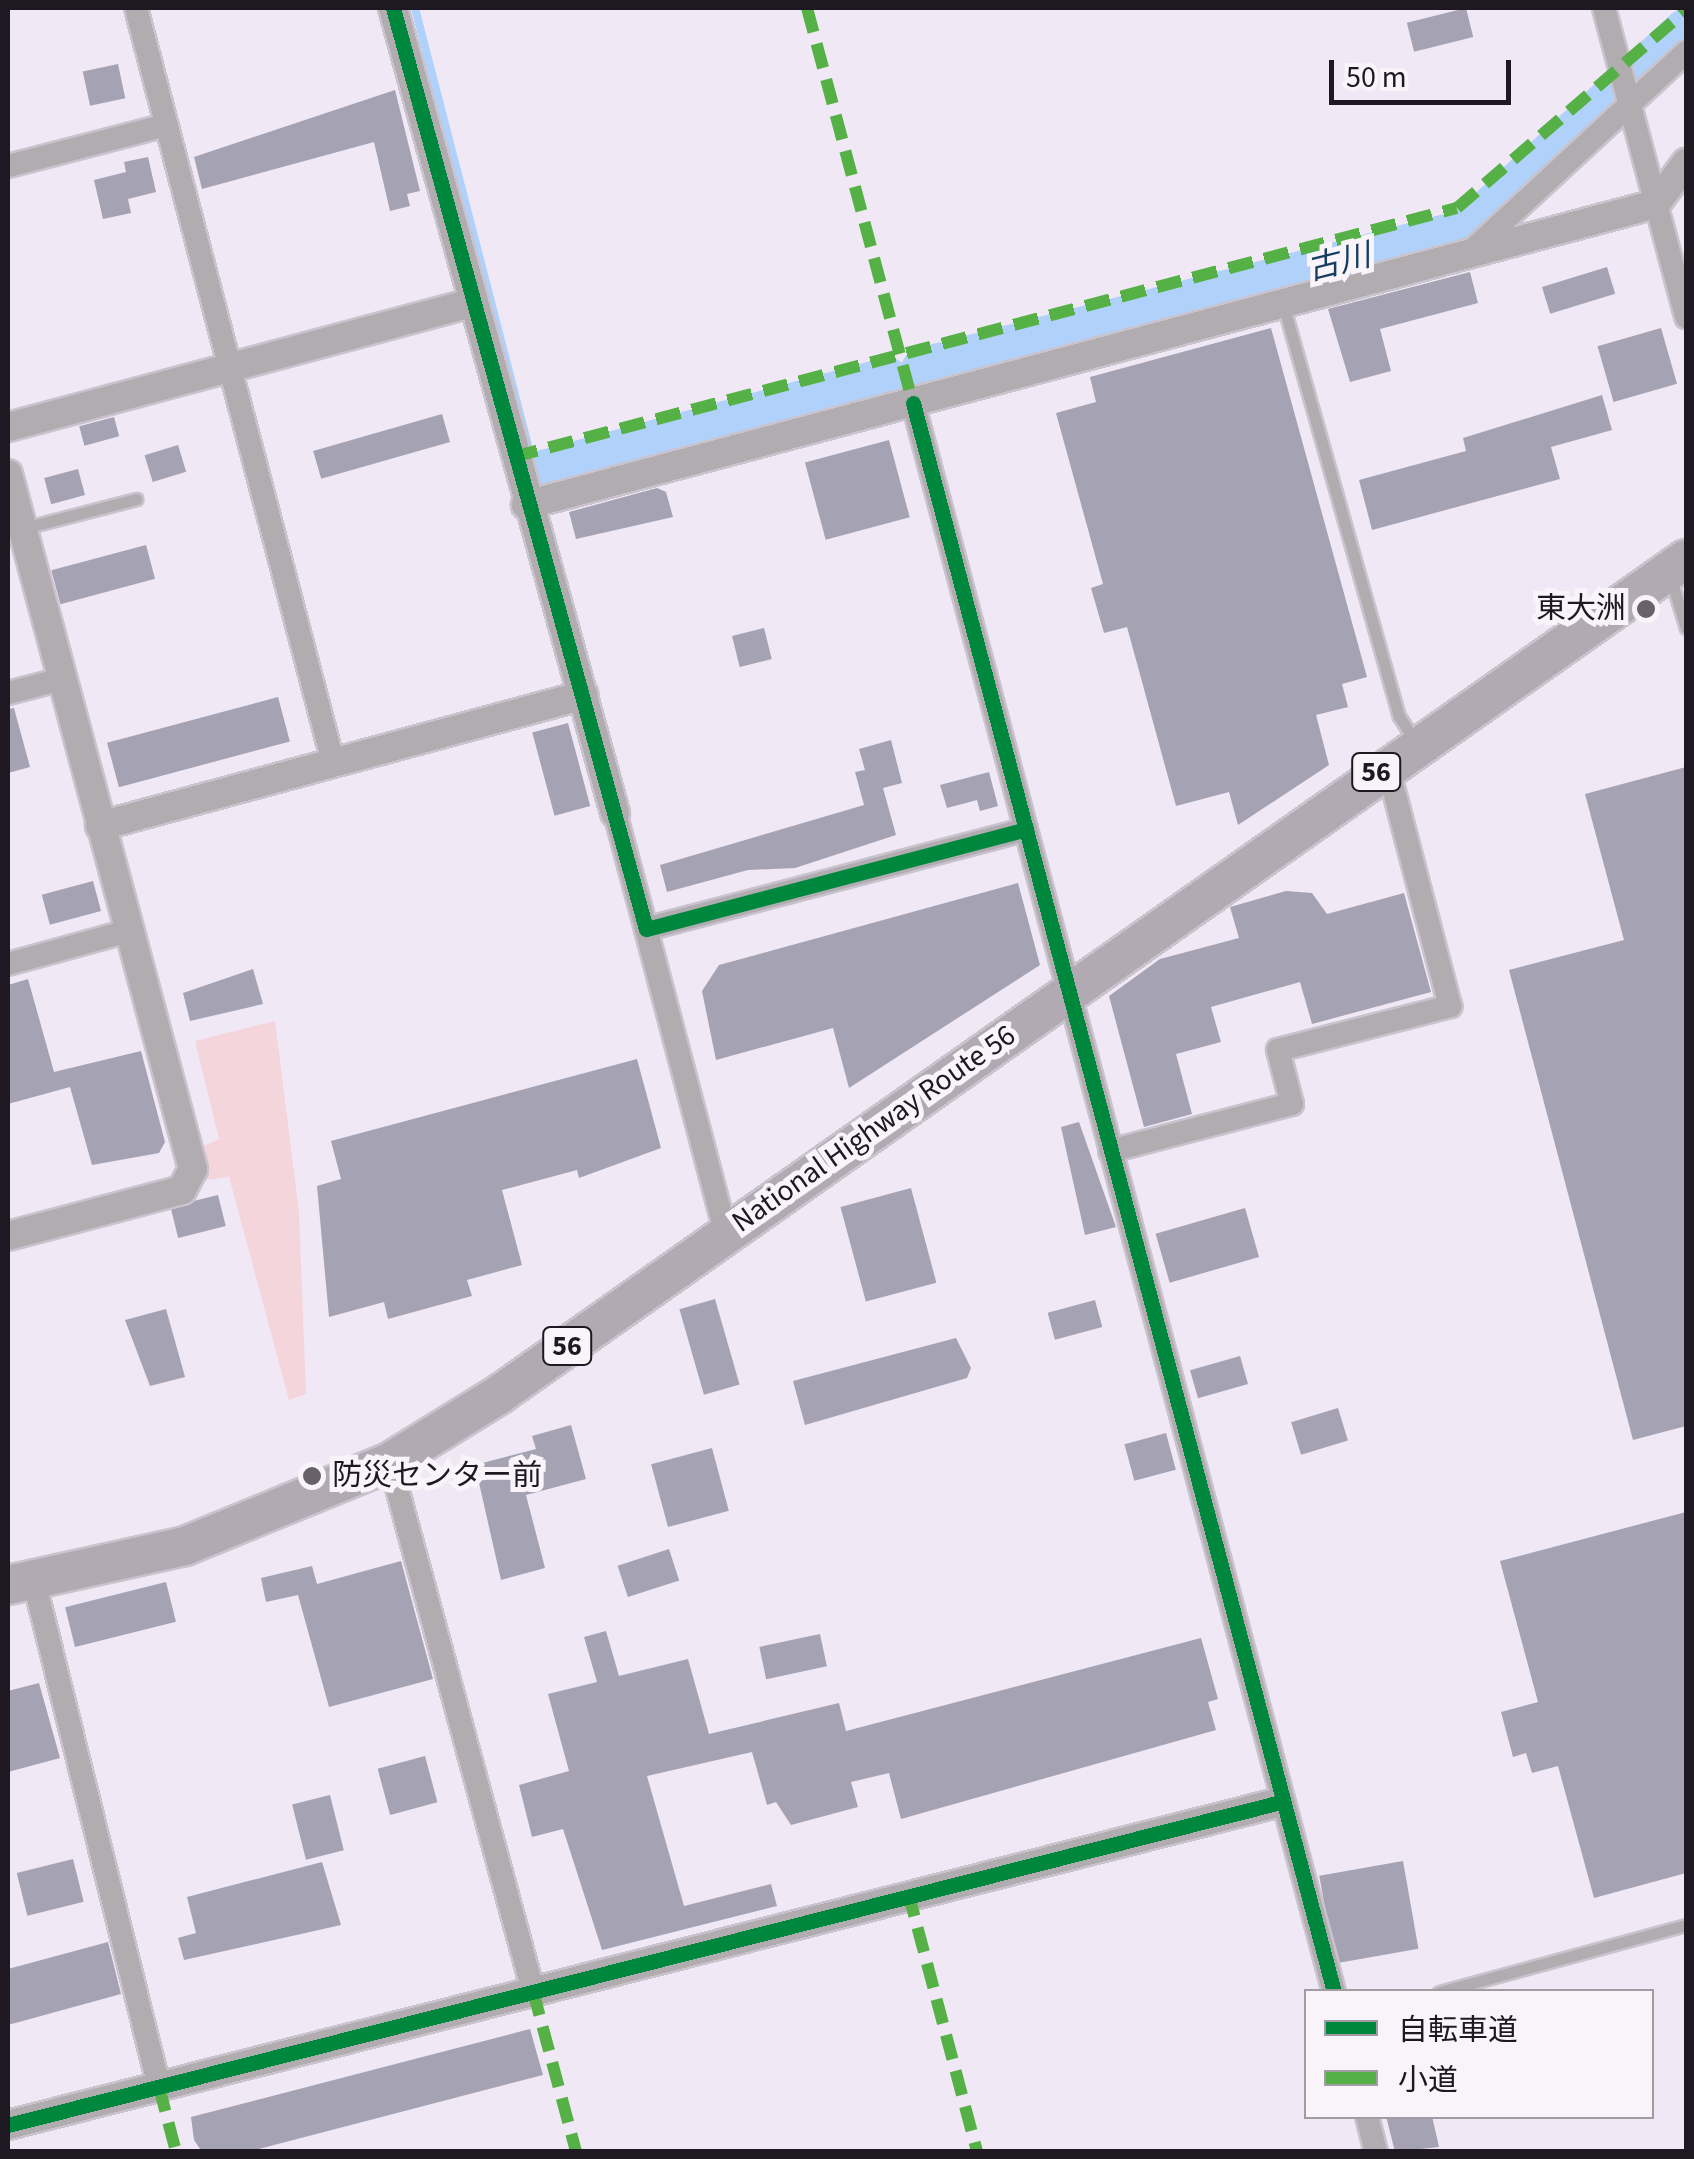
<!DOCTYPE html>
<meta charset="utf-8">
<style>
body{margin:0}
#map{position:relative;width:1694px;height:2159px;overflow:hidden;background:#f0e8f5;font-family:"Source Sans 3","Noto Sans JP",sans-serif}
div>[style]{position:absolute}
.green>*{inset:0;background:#f5d5dc}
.stream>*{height:8px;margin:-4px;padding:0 4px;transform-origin:4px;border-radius:4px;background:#b0d2fa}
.river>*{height:45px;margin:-22.5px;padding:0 22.5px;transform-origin:22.5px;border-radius:22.5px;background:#b0d2fa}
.building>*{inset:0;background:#a5a2b3;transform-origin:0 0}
.roads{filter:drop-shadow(2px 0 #c9c3ce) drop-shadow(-2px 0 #c9c3ce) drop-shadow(0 2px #c9c3ce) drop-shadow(0 -2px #c9c3ce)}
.service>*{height:11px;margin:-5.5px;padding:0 5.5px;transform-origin:5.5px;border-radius:5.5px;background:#b0acb0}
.minor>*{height:22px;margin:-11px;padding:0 11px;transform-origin:11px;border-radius:11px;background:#b0acb0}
.tertiary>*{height:28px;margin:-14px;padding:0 14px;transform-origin:14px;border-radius:14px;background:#b0acb0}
.trunk>*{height:38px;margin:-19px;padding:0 19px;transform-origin:19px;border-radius:19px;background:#b2aab3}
.quiet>*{height:12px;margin-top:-6px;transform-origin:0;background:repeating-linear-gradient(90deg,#55b145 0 25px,transparent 0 37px)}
.cycleway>*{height:15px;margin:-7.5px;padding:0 7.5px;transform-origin:7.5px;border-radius:7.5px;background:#00873e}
.dots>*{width:28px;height:28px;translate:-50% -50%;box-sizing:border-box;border:5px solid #f8f4fa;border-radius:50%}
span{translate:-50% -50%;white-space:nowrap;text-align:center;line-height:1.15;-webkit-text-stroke:10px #f8f4fa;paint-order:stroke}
.shield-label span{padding:2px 8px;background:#f8f4fa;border:2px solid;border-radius:8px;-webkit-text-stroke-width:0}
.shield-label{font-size:28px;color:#1e1822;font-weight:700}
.poi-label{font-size:30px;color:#1e1822}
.right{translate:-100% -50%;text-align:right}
.left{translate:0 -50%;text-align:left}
.street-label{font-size:30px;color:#1e1822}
.water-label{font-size:32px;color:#163c5e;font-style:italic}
.frame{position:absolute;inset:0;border:10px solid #1e1822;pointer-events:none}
.legend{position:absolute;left:1304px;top:1989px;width:350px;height:130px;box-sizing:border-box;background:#f8f4fa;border:2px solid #a19ca4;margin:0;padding:12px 18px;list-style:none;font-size:30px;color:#1e1822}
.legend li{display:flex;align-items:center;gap:20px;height:50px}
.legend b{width:50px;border:2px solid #a19ca4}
.scale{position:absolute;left:1329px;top:60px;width:182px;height:45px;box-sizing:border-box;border:5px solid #1e1822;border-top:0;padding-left:12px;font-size:30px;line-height:35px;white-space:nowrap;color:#1e1822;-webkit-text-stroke:8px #f8f4fa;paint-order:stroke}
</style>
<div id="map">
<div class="green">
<div style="clip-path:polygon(275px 1021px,299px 1212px,306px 1394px,289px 1400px,229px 1177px,199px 1181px,197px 1149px,219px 1139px,195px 1041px)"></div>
</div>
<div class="stream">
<div style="left:415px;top:8px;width:459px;rotate:75.5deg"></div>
<div style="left:530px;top:452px;width:24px;rotate:57deg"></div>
</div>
<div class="river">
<div style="left:923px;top:369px;width:560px;rotate:-14.26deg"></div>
<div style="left:1466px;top:231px;width:298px;rotate:-42.4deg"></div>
<div style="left:543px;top:472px;width:356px;rotate:-15.1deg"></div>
</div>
<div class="building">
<div style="left:1466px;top:8px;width:30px;height:61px;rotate:76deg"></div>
<div style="left:118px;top:64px;width:35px;height:36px;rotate:78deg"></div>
<div style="clip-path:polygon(395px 90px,420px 191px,407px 194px,410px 206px,390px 211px,374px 142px,202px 189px,194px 157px)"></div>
<div style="clip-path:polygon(148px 157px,156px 192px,128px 199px,131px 213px,103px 219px,94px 180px,126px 172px,124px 162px)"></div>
<div style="left:1607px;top:267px;width:28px;height:68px;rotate:73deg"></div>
<div style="clip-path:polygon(1470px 272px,1478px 303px,1380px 329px,1391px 371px,1350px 382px,1328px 309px)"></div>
<div style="clip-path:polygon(1271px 328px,1367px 677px,1342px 684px,1348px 707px,1316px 715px,1329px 765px,1238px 825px,1229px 792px,1176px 806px,1127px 627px,1104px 633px,1091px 588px,1103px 584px,1056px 413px,1096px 402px,1090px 377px)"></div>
<div style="left:1661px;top:328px;width:58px;height:66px;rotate:74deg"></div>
<div style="clip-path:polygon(1602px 395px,1612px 430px,1551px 447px,1560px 479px,1372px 530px,1359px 480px,1466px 451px,1463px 438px)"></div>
<div style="left:442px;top:414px;width:29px;height:134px;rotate:74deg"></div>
<div style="left:114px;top:417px;width:20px;height:36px;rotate:75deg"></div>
<div style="left:889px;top:440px;width:80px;height:87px;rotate:75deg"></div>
<div style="left:178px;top:445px;width:28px;height:35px;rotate:73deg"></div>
<div style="left:78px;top:469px;width:27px;height:35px;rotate:75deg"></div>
<div style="clip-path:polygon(657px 488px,666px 492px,673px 517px,576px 539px,569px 512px)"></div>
<div style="left:146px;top:545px;width:35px;height:98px;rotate:75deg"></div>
<div style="left:764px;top:628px;width:32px;height:33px;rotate:76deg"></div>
<div style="left:278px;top:697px;width:46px;height:177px;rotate:75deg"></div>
<div style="clip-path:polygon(14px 708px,30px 767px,8px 773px,8px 709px)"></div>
<div style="left:568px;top:723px;width:86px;height:37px;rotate:75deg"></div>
<div style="clip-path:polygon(891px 740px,902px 783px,883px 788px,896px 835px,795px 868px,748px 870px,667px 892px,660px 865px,864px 805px,855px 772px,865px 770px,859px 749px)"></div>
<div style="clip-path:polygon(1686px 767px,1686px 1426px,1633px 1440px,1509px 970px,1624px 940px,1585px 794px)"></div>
<div style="clip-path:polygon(989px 772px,998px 806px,980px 811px,977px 800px,947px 808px,940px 785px)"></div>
<div style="left:93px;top:881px;width:31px;height:53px;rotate:75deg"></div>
<div style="clip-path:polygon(1018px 883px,1040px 965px,849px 1088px,833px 1028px,716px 1060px,702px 991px,719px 965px)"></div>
<div style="clip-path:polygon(1286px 891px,1312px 893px,1327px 914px,1404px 893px,1431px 992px,1312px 1024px,1300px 982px,1211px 1007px,1221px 1042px,1176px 1054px,1192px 1114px,1144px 1127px,1109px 996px,1160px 959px,1239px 938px,1230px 907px)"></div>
<div style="clip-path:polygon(253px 969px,263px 1004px,190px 1021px,183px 993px)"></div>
<div style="clip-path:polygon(28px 979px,54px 1072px,141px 1051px,165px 1142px,159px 1153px,92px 1165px,70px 1087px,8px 1104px,8px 985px)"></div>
<div style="clip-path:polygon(637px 1059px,661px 1148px,579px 1178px,577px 1170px,502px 1190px,522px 1265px,467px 1280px,472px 1296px,388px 1319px,384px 1302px,329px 1317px,317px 1186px,341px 1179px,331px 1141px)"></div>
<div style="clip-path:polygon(1079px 1122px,1116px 1227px,1085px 1235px,1061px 1127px)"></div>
<div style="left:911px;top:1188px;width:98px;height:73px;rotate:75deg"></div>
<div style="left:218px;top:1195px;width:32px;height:49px;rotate:76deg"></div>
<div style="left:1245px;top:1208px;width:51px;height:93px;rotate:74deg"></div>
<div style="left:715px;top:1299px;width:89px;height:37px;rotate:74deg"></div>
<div style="left:1095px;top:1300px;width:28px;height:49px;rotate:75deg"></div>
<div style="clip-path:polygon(166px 1309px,185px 1377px,150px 1386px,125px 1320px)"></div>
<div style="clip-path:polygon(956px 1338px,971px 1368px,967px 1378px,805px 1425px,793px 1381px)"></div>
<div style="left:1240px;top:1356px;width:29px;height:52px;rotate:74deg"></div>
<div style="left:1338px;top:1408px;width:34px;height:49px;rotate:73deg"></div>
<div style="clip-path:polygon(571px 1425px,586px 1479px,526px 1495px,545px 1568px,501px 1580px,475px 1465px,536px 1449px,532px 1436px)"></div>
<div style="left:1166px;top:1433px;width:38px;height:43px;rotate:75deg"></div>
<div style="left:712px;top:1448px;width:65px;height:63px;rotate:75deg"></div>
<div style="clip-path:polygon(1686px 1512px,1686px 1873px,1594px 1898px,1558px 1766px,1532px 1773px,1526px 1753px,1513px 1757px,1501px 1712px,1538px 1702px,1500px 1561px)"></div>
<div style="left:669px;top:1549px;width:33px;height:54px;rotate:72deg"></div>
<div style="clip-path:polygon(401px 1561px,433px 1679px,329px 1707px,298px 1595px,266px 1602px,261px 1578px,312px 1566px,317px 1584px)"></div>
<div style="left:166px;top:1582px;width:41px;height:104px;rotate:76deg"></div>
<div style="clip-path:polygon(606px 1631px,619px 1676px,688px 1659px,709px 1734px,839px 1703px,846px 1731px,1201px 1638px,1218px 1699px,1208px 1702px,1216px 1730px,901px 1819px,889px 1773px,851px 1782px,858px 1807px,791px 1825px,776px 1802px,767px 1805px,752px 1752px,647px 1776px,684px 1906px,771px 1884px,777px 1906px,602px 1950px,563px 1829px,532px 1837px,519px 1785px,569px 1771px,548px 1694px,597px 1682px,584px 1637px)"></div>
<div style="left:820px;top:1634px;width:33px;height:62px;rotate:78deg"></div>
<div style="clip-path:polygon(39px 1683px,60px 1758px,8px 1772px,8px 1691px)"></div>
<div style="left:425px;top:1756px;width:48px;height:49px;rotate:75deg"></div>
<div style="left:330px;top:1795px;width:57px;height:39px;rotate:76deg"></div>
<div style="left:73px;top:1859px;width:44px;height:58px;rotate:76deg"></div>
<div style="left:1403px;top:1861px;width:89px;height:85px;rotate:80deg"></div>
<div style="clip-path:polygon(322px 1862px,341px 1925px,184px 1960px,178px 1938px,196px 1933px,187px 1897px)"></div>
<div style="clip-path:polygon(108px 1942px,121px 1994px,8px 2025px,8px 1969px)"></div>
<div style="clip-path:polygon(530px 2029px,543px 2075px,247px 2152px,202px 2152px,194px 2140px,191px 2117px)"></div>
<div style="clip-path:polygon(1386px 2116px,1432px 2116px,1439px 2147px,1395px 2152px)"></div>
</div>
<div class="roads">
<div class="service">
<div style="left:1283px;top:304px;width:428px;rotate:74.3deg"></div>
<div style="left:1399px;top:716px;width:32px;rotate:58deg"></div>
<div style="left:24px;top:528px;width:116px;rotate:-14.5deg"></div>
<div style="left:1670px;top:576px;width:54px;rotate:72.9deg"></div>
<div style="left:1439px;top:1992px;width:256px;rotate:-15.2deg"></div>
</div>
<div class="minor">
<div style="left:136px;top:8px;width:779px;rotate:75.36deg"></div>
<div style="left:1604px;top:8px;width:320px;rotate:75.1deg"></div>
<div style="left:8px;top:166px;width:163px;rotate:-14.5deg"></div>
<div style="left:1467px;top:255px;width:299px;rotate:-42.8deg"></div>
<div style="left:913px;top:403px;width:1644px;rotate:75.16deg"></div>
<div style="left:8px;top:693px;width:56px;rotate:-14.5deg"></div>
<div style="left:615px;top:813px;width:120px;rotate:75deg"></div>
<div style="left:646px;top:929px;width:393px;rotate:-14.7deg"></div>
<div style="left:646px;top:929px;width:314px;rotate:75.3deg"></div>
<div style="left:8px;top:964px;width:124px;rotate:-15.4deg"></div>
<div style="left:1110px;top:1151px;width:188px;rotate:-14.5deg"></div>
<div style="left:1292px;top:1104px;width:56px;rotate:-104.5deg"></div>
<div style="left:1278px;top:1050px;width:178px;rotate:-14.3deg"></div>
<div style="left:1450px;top:1006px;width:250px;rotate:-104.6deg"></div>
<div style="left:390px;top:1462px;width:548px;rotate:74.87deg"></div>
<div style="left:34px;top:1581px;width:521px;rotate:76.12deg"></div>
<div style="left:1367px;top:2116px;width:37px;rotate:76deg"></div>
</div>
<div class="tertiary">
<div style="left:393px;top:8px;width:835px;rotate:74.58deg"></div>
<div style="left:8px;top:427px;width:479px;rotate:-15deg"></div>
<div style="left:8px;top:474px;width:719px;rotate:75.09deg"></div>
<div style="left:193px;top:1169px;width:24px;rotate:118deg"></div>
<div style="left:182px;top:1190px;width:180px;rotate:165.2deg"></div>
<div style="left:526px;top:505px;width:1169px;rotate:-14.92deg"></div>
<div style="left:1656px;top:204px;width:51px;rotate:-53.8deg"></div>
<div style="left:100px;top:826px;width:501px;rotate:-15.14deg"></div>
<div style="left:8px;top:2125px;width:1313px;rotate:-14.24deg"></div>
</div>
<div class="trunk">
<div style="left:8px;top:1585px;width:181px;rotate:-12.4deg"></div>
<div style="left:185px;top:1546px;width:222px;rotate:-22.3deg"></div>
<div style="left:390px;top:1462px;width:129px;rotate:-31.7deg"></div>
<div style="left:500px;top:1394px;width:1450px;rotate:-35.15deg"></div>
</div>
</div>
<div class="quiet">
<div style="left:807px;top:8px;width:409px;rotate:75deg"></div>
<div style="left:513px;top:457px;width:976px;rotate:-14.78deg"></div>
<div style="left:1457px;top:208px;width:303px;rotate:-40.8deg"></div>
<div style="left:908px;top:1892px;width:269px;rotate:75.1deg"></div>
<div style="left:533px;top:1991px;width:167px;rotate:75deg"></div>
<div style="left:159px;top:2087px;width:67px;rotate:75.3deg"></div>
</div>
<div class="cycleway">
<div style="left:393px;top:8px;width:955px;rotate:74.64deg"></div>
<div style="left:646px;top:929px;width:393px;rotate:-14.7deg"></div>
<div style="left:913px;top:403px;width:1644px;rotate:75.16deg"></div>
<div style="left:8px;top:2125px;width:1313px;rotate:-14.24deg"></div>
</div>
<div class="dots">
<div style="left:1646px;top:609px;background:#68616c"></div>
<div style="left:312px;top:1476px;background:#68616c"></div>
</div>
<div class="shield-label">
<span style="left:1376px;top:772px">56</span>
<span style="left:567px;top:1346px">56</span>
</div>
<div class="poi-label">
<span class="right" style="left:1626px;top:609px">東大洲</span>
<span class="left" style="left:332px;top:1476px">防災センター前</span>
</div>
<div class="street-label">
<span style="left:874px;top:1129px;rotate:-35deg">National Highway Route 56</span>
</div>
<div class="water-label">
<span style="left:1339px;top:263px;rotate:-14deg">古川</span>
</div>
<div class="frame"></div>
<ul class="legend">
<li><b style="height:12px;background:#00873e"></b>自転車道</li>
<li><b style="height:12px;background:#55b145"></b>小道</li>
</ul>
<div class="scale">50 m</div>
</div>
